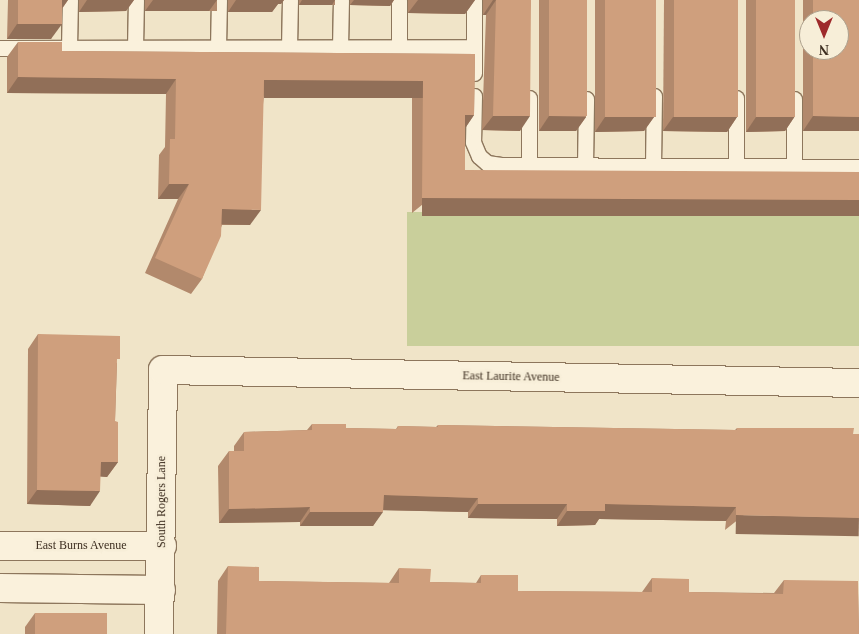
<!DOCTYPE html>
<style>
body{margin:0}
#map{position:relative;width:859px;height:634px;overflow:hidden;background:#f0e4c8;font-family:Georgia,serif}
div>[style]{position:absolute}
.green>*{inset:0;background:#c9cf9b;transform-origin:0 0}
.roads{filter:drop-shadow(1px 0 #8d765c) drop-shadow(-1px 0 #8d765c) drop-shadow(0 1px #8d765c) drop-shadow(0 -1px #8d765c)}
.service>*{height:15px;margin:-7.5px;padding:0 7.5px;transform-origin:7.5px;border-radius:7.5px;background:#faf1dc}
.minor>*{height:28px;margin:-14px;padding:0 14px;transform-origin:14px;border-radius:14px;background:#faf1dc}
.wall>*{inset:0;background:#b2896c;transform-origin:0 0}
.shaded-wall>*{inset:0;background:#916f58;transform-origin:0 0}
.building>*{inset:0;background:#cf9f7d;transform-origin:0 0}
span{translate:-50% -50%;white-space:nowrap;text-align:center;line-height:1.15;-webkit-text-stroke:5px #f7eed8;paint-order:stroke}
.street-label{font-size:12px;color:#3d2e20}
.north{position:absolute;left:799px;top:10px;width:50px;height:50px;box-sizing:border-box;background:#f7eed8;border:1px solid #ada18e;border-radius:50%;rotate:180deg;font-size:14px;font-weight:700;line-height:20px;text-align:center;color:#3d2e20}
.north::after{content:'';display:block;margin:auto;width:18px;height:22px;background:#9e2a2b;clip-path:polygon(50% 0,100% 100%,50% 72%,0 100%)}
</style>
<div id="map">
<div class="green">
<div style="left:407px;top:212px;width:452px;height:134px"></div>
</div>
<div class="roads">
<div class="service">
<div style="left:69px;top:47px;width:47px;rotate:-88.8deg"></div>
<div style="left:135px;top:47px;width:47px;rotate:-88.8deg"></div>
<div style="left:218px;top:47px;width:47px;rotate:-88.8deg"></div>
<div style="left:289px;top:47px;width:47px;rotate:-88.8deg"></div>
<div style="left:340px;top:47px;width:47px;rotate:-88.8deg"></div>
<div style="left:399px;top:47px;width:47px;rotate:-90deg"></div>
<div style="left:0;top:48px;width:474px;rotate:-0.1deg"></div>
<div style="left:474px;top:73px;width:73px;rotate:-90deg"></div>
<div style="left:474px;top:96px;width:46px;rotate:91.2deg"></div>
<div style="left:473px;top:142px;width:15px;rotate:67deg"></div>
<div style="left:479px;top:156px;width:11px;rotate:41deg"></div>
<div style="left:487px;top:163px;width:14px;rotate:8deg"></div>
<div style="left:501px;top:165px;width:358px;rotate:0.3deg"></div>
<div style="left:529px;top:164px;width:66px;rotate:-90deg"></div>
<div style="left:585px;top:166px;width:67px;rotate:-89.1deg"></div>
<div style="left:653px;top:166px;width:70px;rotate:-89.2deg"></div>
<div style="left:736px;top:167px;width:69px;rotate:-90deg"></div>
<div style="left:794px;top:167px;width:68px;rotate:-90deg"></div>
</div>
<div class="minor">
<div style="left:0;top:546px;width:162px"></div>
<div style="left:0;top:588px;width:161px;rotate:0.7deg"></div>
<div style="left:159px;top:634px;width:264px;rotate:-89.1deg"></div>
<div style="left:163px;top:370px;width:696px;rotate:1.07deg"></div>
</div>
</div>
<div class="wall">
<div style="clip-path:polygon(8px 0,68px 0,62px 9px,51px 39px,7px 39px)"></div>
<div style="clip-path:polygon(79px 0,134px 0,126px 11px,79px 12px)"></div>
<div style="left:145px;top:0;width:72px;height:11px"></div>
<div style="clip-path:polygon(228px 0,284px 0,281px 4px,278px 4px,272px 12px,228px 12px)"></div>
<div style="left:299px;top:0;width:36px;height:5px"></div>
<div style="clip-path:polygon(350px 0,394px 0,390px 6px,350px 5px)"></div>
<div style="clip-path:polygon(408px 0,475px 0,465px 14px,408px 13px)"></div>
<div style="clip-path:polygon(483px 0,531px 0,520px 131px,482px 130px,486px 15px,483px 15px)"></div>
<div style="clip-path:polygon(539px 0,587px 0,586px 117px,576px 131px,539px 131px)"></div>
<div style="clip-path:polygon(595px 0,656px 0,654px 117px,644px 131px,595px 132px)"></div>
<div style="clip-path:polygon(664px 0,738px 0,737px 117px,727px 132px,663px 131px)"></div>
<div style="clip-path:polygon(746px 0,795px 0,795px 116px,785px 131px,746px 132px)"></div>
<div style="clip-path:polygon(evenodd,803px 0,859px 0,859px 131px,803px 131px,803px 0,809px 20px,839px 20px,839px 50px,809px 50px,809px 20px)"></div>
<div style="clip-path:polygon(18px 42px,62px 51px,475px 54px,474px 115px,465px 128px,465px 170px,412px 213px,412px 96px,264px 95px,250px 225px,222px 225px,202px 279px,191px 294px,145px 273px,178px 199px,158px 199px,159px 155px,165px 147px,166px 94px,7px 93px,7px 57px)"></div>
<div style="clip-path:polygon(38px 334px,117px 363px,115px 421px,118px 462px,107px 477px,100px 476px,90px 506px,27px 504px,28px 349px)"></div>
<div style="clip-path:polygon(312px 424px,346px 428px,396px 429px,398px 426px,436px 427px,438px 425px,735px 430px,737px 428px,854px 428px,725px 530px,726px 521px,599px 519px,595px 525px,557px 526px,557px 519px,468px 518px,468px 512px,383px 510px,373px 526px,300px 526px,300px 522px,219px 523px,218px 466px,229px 451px,234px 451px,234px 446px,244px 432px,307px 430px)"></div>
<div style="clip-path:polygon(228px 566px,259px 581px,389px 583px,399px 568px,430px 582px,476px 583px,481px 575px,518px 591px,642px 592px,652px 578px,689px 592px,774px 593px,784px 580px,858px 593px,859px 634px,217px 634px,218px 581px)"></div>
<div style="clip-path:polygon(35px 613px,107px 634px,25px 634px,25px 627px)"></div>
</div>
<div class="shaded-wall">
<div style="clip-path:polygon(60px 0,68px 0,60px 11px)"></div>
<div style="clip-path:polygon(87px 0,134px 0,126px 11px,79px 12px)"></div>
<div style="clip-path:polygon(153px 0,217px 0,209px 11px,145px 11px)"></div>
<div style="clip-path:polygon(236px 0,284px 0,281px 4px,278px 4px,272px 12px,228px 12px)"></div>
<div style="clip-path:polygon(302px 0,335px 0,332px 5px,299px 5px)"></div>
<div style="clip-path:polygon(354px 0,394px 0,390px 6px,350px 5px)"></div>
<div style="clip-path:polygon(418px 0,475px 0,465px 14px,408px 13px)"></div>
<div style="clip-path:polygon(493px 0,496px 0,486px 15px,483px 15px)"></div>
<div style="clip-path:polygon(17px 24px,62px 24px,51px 39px,7px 39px)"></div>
<div style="clip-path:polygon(18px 77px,176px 79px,166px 94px,7px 93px)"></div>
<div style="left:264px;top:80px;width:159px;height:18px"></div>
<div style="clip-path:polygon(465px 115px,474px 115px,464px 130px)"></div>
<div style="clip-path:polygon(493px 116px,530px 116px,520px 131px,482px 130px)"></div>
<div style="clip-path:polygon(549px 116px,586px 117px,576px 131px,539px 131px)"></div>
<div style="clip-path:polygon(795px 116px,785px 131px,746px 132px,756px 117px)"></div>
<div style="clip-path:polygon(813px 116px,859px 117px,859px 131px,803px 131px)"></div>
<div style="clip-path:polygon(605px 117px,654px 117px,644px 131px,595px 132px)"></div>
<div style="clip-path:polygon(673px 117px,737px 117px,727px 132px,663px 131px)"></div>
<div style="clip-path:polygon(169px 184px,189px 184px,178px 199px,158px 199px)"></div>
<div style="left:422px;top:198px;width:437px;height:18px"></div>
<div style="clip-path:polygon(222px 209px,261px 210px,250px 225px,211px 224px)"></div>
<div style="clip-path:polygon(101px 462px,118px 462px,107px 477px,91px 476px)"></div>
<div style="clip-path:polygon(37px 490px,100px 491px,90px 506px,27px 504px)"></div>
<div style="clip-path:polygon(384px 495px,478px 498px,468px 512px,373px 510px)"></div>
<div style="clip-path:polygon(478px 504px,567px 504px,557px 519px,468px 518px)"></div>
<div style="clip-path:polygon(605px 504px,736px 507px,726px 521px,599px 519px,595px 525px,557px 526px,567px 511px)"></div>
<div style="clip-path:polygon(310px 507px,300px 522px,219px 523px,229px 509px)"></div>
<div style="clip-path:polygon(310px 512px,383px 512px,373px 526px,300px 526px)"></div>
<div style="left:736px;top:515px;width:123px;height:19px;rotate:1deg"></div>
</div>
<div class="building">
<div style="left:18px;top:0;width:44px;height:24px"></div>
<div style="clip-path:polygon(493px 0,531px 0,530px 116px,493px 116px,496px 0)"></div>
<div style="left:549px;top:0;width:38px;height:116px"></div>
<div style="left:605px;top:0;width:51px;height:117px"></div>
<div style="left:674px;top:0;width:64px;height:117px"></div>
<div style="left:756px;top:0;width:39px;height:117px"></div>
<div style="clip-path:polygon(813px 0,859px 0,859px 117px,813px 116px,813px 50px,839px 50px,839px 20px,813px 20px)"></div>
<div style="clip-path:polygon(18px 42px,62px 42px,62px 51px,475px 54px,474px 115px,465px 115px,465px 170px,859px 172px,859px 200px,422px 198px,423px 81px,264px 80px,261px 210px,222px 209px,221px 236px,202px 279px,155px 258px,189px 184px,169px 184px,170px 139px,175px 139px,176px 79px,18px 77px)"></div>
<div style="clip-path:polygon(38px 334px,120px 336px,120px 359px,117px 359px,115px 421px,118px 422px,118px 462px,101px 462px,100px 491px,37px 490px)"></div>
<div style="clip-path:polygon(312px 424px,346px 424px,346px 428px,397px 429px,398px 426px,438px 427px,438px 425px,737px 430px,737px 428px,854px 428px,853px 434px,859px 434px,859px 518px,736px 515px,736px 507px,605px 504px,605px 511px,567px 511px,567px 504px,478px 504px,478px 498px,384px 495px,383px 512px,310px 512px,310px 507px,229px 509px,229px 451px,244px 451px,244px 432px,312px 430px)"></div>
<div style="clip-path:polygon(228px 566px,259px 567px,259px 581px,399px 583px,399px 568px,431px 569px,430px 582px,481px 583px,481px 575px,518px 575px,518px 591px,652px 592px,652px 578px,689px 579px,689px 592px,783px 594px,784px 580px,858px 581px,859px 634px,226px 634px)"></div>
<div style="left:35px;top:613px;width:72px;height:21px"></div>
</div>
<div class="street-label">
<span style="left:511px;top:377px;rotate:1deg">East Laurite Avenue</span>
<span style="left:162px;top:502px;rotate:-90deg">South Rogers Lane</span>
<span style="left:81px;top:546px">East Burns Avenue</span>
</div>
<div class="north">N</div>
</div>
